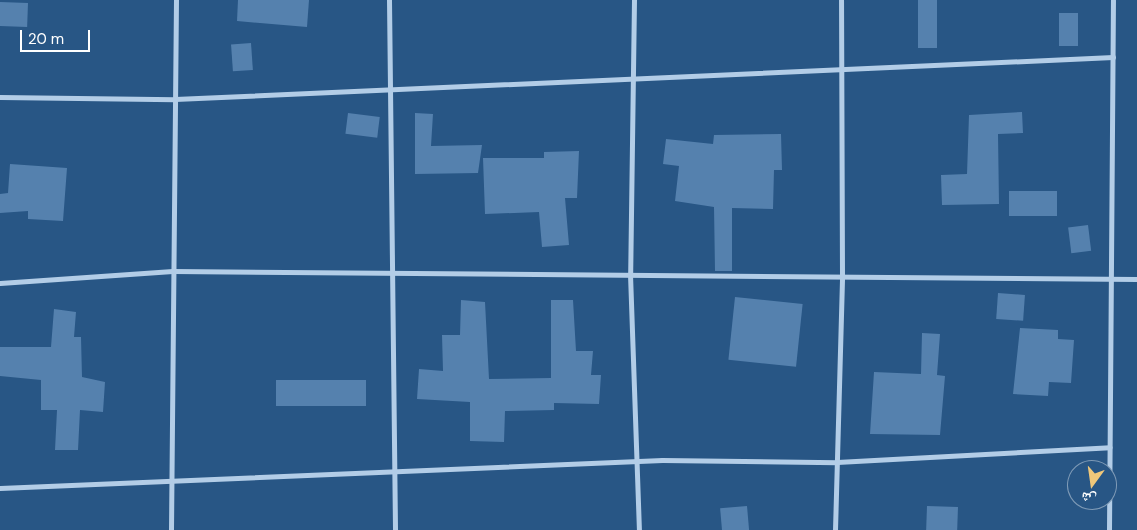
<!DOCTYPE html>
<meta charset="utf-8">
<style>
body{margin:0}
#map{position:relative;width:1137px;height:530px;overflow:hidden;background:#285685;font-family:"DM Sans","Noto Naskh Arabic",sans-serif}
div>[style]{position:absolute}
.building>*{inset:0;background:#5581ae;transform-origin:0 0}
.minor>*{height:5px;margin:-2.5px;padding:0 2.5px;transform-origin:2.5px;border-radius:2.5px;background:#b3cde7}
span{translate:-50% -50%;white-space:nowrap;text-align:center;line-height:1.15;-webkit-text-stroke:4px #285685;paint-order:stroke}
.north{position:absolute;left:1067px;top:460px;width:50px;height:50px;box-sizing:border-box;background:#285685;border:1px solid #7e9ab6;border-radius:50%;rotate:194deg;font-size:14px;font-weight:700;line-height:20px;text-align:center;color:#fff}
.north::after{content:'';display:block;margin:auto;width:18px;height:22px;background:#efc77a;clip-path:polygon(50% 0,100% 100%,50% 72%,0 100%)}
.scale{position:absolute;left:20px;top:30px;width:70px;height:22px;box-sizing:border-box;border:2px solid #fff;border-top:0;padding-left:6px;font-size:15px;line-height:18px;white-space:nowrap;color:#fff;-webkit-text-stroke:4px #285685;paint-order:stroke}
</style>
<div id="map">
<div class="building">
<div style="clip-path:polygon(238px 0,309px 0,307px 27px,237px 21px)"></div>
<div style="left:918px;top:0;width:19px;height:48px"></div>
<div style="left:0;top:2px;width:28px;height:24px;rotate:2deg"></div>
<div style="left:1059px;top:13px;width:19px;height:33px"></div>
<div style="left:251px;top:43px;width:27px;height:20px;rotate:86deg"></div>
<div style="clip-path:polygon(1022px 112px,1023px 133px,998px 134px,999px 204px,942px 205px,941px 175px,967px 174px,969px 115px)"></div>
<div style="left:348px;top:113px;width:32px;height:21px;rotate:7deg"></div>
<div style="clip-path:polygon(415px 113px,433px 114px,431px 146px,482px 145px,478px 173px,415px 174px)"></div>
<div style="clip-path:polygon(781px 134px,782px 170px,774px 170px,773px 209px,732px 208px,732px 271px,715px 271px,714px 207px,675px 201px,679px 166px,663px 164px,666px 139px,713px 144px,714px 135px)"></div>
<div style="clip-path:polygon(579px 151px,577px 198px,565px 198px,569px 245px,542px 247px,539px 212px,485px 214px,483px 158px,544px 158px,544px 152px)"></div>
<div style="clip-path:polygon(10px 164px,67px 168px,63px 221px,28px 219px,28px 211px,0 213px,0 194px,8px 193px)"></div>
<div style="left:1057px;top:191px;width:25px;height:48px;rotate:90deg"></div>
<div style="left:1088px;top:225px;width:26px;height:20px;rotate:83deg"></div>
<div style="left:998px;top:293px;width:27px;height:26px;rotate:4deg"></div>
<div style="left:735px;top:297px;width:68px;height:63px;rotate:6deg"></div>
<div style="clip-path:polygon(461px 300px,485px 302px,489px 379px,551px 378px,551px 300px,573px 300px,576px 351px,593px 351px,591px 375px,601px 375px,599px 404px,554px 403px,554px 410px,505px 411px,504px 442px,470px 441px,470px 402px,417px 399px,419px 369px,443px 371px,442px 335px,460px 335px)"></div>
<div style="clip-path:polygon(54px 309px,76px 312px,74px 337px,81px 337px,82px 377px,105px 382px,103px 412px,80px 410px,78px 450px,55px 450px,57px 410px,41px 410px,41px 380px,0 376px,0 347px,51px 347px)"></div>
<div style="clip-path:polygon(1020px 328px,1058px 330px,1058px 339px,1074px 340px,1071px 383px,1049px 382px,1048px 396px,1013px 394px)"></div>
<div style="clip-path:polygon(922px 333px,940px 334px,937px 375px,945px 376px,940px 435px,870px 434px,874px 372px,921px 374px)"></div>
<div style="left:366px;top:380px;width:26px;height:90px;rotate:90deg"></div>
<div style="left:747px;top:506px;width:24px;height:27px;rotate:85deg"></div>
<div style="left:927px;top:506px;width:31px;height:24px;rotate:2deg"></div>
</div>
<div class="minor">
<div style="left:389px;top:0;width:530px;rotate:89.35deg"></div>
<div style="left:634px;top:0;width:274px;rotate:90.8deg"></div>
<div style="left:630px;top:274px;width:256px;rotate:88deg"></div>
<div style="left:0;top:97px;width:175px;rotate:0.7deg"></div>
<div style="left:175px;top:99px;width:939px;rotate:-2.56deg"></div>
<div style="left:0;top:283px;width:173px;rotate:-4deg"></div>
<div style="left:173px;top:271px;width:964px;rotate:0.48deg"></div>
<div style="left:0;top:488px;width:663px;rotate:-2.42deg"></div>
<div style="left:662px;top:460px;width:175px;rotate:0.7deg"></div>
<div style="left:837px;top:462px;width:273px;rotate:-3.1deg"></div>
<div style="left:171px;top:530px;width:530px;rotate:-89.46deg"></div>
<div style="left:835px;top:530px;width:254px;rotate:-88.4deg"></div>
<div style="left:842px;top:276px;width:276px;rotate:-90.2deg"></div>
<div style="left:1109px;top:530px;width:530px;rotate:-89.57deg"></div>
</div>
<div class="north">ش</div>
<div class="scale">20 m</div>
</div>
